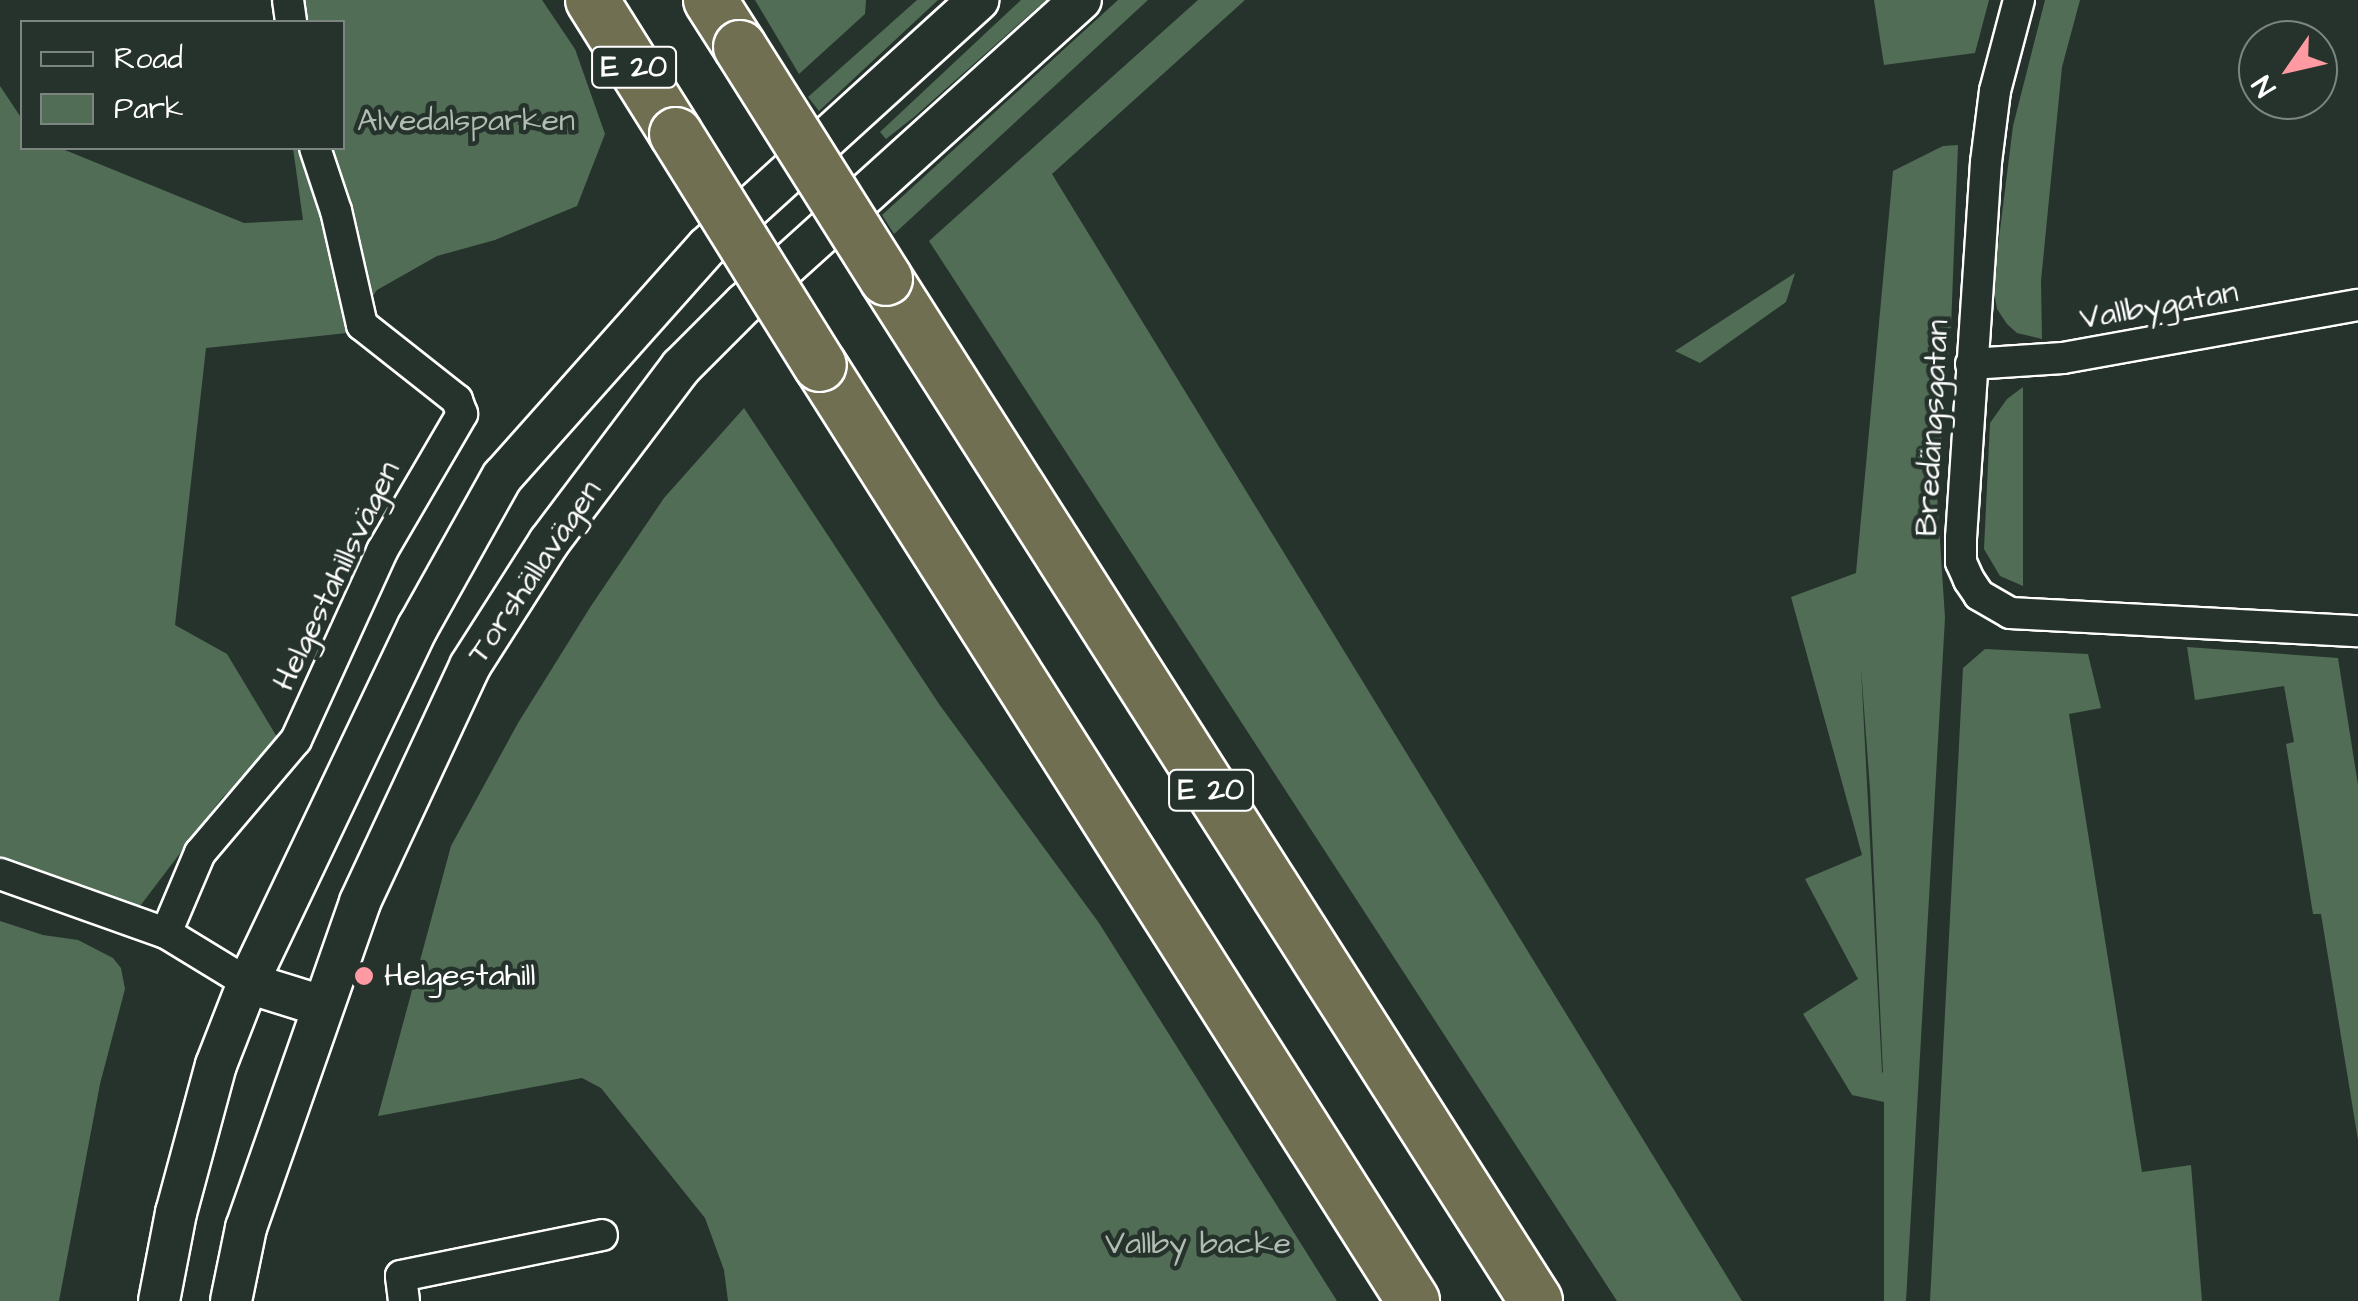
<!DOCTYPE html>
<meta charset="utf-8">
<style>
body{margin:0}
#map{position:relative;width:2358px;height:1301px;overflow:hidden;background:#26332d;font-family:"Architects Daughter",sans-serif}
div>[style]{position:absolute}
.green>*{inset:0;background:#516d55}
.roads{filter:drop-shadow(2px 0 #fff) drop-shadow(-2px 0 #fff) drop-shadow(0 2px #fff) drop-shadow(0 -2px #fff)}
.minor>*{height:30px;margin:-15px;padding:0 15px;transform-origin:15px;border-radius:15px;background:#26332d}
.secondary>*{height:40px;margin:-20px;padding:0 20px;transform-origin:20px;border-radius:20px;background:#26332d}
.motorway>*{height:52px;margin:-26px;padding:0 26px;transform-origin:26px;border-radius:26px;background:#716f52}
.bridges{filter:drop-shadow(2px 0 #fff) drop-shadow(-2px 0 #fff) drop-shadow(0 2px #fff) drop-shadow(0 -2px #fff)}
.motorway-bridge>*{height:52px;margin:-26px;padding:0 26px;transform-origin:26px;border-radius:26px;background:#716f52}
.dots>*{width:28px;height:28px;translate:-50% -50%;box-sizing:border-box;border:5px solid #26332d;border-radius:50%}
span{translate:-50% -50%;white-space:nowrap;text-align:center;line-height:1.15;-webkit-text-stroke:9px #26332d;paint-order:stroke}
.shield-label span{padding:2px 8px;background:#26332d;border:2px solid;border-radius:8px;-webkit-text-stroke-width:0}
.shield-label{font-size:30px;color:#fff;font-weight:700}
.park-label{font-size:32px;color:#b1bdb2}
.street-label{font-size:32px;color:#fff}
.poi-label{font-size:32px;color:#fff}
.left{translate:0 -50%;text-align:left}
.legend{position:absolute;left:20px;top:20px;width:325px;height:130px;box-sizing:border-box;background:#26332d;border:2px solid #7d8581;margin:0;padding:12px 18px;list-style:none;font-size:30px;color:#fff}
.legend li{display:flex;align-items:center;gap:20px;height:50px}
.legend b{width:50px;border:2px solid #7d8581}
.north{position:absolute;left:2238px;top:20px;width:100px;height:100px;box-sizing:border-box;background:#26332d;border:2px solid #7d8581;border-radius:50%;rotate:236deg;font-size:28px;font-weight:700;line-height:40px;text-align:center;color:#fff}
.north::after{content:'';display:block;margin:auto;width:35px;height:45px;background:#ff9aa2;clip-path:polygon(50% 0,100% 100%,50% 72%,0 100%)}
</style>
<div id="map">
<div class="green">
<div style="clip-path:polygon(273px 0,542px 0,575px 49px,605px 134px,577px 206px,495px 240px,437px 256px,377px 290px,347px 333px,206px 348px,175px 625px,227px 654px,280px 742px,222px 798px,137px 910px,0 859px,0 86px,22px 119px,22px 148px,60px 148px,244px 223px,303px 220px,293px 148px,342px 148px,342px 22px,276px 22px)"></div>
<div style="clip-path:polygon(755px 0,866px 0,865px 14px,799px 74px)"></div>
<div style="clip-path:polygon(917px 0,938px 0,819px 111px,808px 97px)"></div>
<div style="clip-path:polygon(1021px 0,1046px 0,914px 117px,886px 139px,880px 132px)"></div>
<div style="clip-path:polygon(1118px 0,1148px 0,894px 234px,882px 215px)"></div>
<div style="clip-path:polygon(1198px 0,1245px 0,1052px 174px,1742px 1301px,1617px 1301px,929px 241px)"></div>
<div style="clip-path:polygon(1874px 0,1989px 0,1975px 53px,1884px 65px)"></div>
<div style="clip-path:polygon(2045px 0,2080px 0,2062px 67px,2041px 281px,2042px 339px,2017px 333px,2007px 324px,1997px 309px,1993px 286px,2013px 126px)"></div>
<div style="clip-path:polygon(evenodd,1958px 145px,1951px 328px,1937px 495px,1945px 618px,1906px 1301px,1884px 1301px,1884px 1102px,1852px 1095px,1803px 1014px,1858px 979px,1805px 879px,1862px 855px,1791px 597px,1856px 573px,1893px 171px,1943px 146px,1958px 145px,1861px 668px,1870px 789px,1883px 1073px,1882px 1072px,1861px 668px)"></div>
<div style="clip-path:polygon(1795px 273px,1786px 302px,1700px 363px,1675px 351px)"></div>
<div style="clip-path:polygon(2023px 387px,2023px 586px,2000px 576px,1984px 549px,1990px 423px,2007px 399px)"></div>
<div style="clip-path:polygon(744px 408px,939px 704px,1099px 923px,1337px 1301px,728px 1301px,724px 1270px,705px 1218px,601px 1088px,582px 1078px,378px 1116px,451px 846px,518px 723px,591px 606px,664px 498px)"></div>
<div style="clip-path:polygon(2187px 647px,2338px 658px,2358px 785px,2358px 1140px,2321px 914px,2313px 914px,2286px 744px,2294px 742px,2284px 686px,2195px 700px)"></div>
<div style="clip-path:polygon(1985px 649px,2088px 654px,2101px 708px,2069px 714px,2142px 1172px,2191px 1165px,2202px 1301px,1930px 1301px,1963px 668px)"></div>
<div style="clip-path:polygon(0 921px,43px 935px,78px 940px,113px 958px,121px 968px,125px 989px,100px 1084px,59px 1301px,0 1301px)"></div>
</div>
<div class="roads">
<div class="minor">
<div style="left:288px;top:0;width:22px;rotate:82deg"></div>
<div style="left:2019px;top:0;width:94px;rotate:104.8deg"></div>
<div style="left:1995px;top:91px;width:72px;rotate:97.2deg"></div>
<div style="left:1986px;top:162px;width:376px;rotate:93.8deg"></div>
<div style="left:1961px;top:537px;width:25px;rotate:90deg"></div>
<div style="left:1961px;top:562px;width:20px;rotate:66deg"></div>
<div style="left:1969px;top:580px;width:18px;rotate:56deg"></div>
<div style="left:1979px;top:595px;width:36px;rotate:30deg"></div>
<div style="left:2010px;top:613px;width:348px;rotate:3deg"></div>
<div style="left:1971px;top:364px;width:92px;rotate:-3.7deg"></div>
<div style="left:2063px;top:358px;width:300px;rotate:-10.2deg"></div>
<div style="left:0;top:874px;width:176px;rotate:19.6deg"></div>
<div style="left:166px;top:933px;width:96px;rotate:31.4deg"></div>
<div style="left:166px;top:933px;width:87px;rotate:-67deg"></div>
<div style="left:200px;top:853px;width:148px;rotate:-49.7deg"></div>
<div style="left:296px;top:740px;width:208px;rotate:-65.5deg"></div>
<div style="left:382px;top:551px;width:159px;rotate:-59.7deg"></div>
<div style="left:462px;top:414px;width:15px;rotate:-110deg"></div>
<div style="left:457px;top:400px;width:121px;rotate:-141.7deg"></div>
<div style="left:362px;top:325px;width:117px;rotate:-102.8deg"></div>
<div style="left:336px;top:211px;width:66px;rotate:-108.4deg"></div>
<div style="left:404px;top:1301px;width:25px;rotate:-97deg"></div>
<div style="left:401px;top:1276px;width:205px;rotate:-11.5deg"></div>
</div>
<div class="secondary">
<div style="left:248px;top:983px;width:77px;rotate:17.3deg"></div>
<div style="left:159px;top:1301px;width:90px;rotate:-79.1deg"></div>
<div style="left:176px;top:1213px;width:153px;rotate:-74.9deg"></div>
<div style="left:216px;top:1065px;width:88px;rotate:-68.7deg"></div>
<div style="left:248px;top:983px;width:395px;rotate:-64.5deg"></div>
<div style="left:418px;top:627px;width:172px;rotate:-60.8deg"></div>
<div style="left:502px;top:477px;width:308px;rotate:-48.3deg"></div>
<div style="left:707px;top:247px;width:367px;rotate:-42.3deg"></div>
<div style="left:231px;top:1301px;width:75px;rotate:-78.4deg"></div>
<div style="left:246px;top:1228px;width:345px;rotate:-70.7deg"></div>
<div style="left:360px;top:902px;width:260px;rotate:-65deg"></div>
<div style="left:470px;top:666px;width:147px;rotate:-57.5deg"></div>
<div style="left:549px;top:542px;width:219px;rotate:-53deg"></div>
<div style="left:681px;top:367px;width:89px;rotate:-45deg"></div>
<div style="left:744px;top:304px;width:454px;rotate:-42.1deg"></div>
</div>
<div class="motorway">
<div style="left:592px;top:0;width:158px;rotate:57.9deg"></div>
<div style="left:710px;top:0;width:56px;rotate:57.4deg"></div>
<div style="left:886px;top:279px;width:1211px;rotate:57.54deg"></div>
<div style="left:820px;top:365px;width:1108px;rotate:57.64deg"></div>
</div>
</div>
<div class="bridges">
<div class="motorway-bridge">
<div style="left:740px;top:47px;width:274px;rotate:57.8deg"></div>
<div style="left:676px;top:134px;width:272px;rotate:58.1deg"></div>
</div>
</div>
<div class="dots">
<div style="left:364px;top:976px;background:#ff9aa2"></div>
</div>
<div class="shield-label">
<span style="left:634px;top:67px">E 20</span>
<span style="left:1211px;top:790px">E 20</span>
</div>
<div class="park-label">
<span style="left:466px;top:121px">Alvedalsparken</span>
<span style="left:1198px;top:1244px">Vallby backe</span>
</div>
<div class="street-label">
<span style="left:2159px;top:306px;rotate:-10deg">Vallbygatan</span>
<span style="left:1933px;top:428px;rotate:-87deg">Bredängsgatan</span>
<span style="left:535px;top:572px;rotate:-56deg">Torshällavägen</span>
<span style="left:337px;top:576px;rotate:-64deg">Helgestahillsvägen</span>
</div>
<div class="poi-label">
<span class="left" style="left:384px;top:976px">Helgestahill</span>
</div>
<ul class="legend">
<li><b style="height:12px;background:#26332d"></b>Road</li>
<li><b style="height:28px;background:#516d55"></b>Park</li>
</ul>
<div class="north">N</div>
</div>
